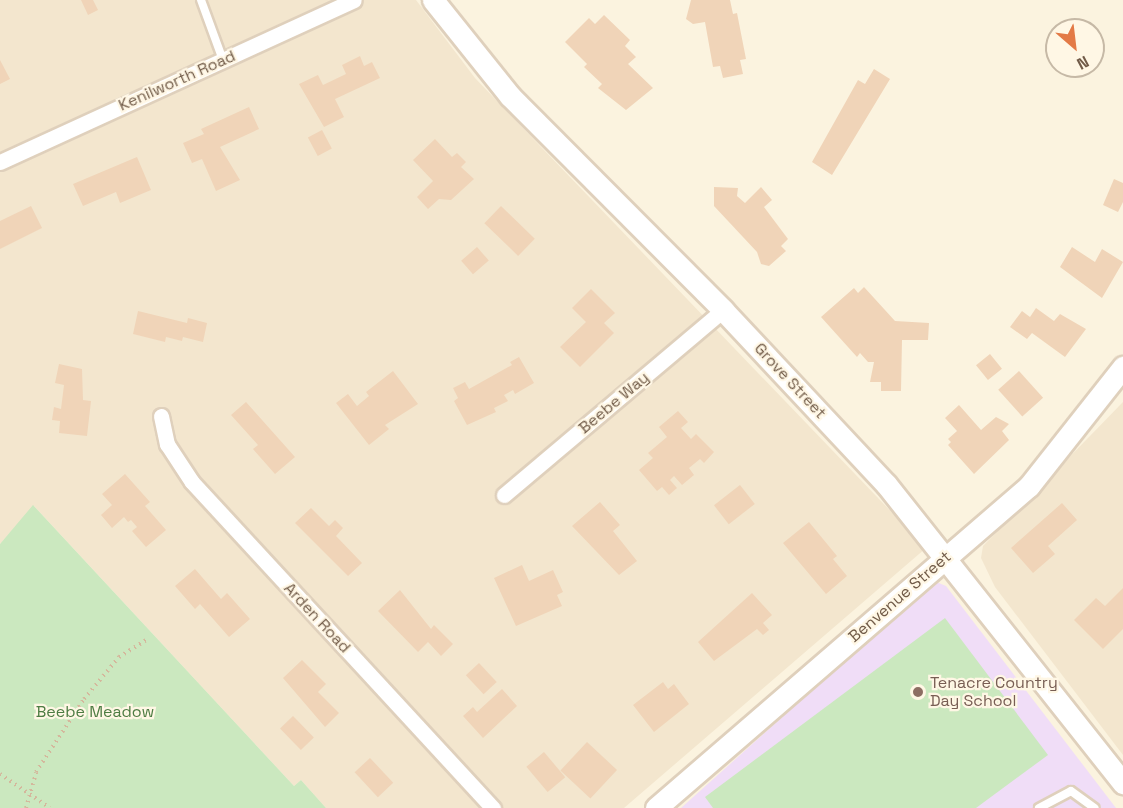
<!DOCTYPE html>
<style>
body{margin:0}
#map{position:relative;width:1123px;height:808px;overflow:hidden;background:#fbf3df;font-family:"Space Grotesk",sans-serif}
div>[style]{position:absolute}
.residential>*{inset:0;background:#f3e6ce}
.education>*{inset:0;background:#f0ddf7}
.green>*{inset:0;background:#cbe8bf}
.building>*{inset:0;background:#f0d4b8;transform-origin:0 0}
.path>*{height:4px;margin-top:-2px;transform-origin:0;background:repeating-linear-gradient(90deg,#d4b79c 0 1.5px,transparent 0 6px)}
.roads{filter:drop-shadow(2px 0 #dfd0bc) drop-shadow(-2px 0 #dfd0bc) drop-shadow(0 2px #dfd0bc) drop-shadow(0 -2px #dfd0bc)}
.lane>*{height:8px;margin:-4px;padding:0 4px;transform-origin:4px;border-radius:4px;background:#fff}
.street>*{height:15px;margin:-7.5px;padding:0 7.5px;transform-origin:7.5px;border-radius:7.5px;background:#fff}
.secondary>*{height:21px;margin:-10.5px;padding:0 10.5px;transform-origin:10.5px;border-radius:10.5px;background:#fff}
.dots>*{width:16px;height:16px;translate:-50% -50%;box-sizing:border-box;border:3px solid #fff7e5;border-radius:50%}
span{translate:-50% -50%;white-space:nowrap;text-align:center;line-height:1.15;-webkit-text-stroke:4.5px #fff7e5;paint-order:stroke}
.street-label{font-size:16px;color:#715b48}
.education-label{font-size:16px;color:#785e54}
.left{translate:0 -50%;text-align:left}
.park-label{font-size:16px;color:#4e7c43}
.north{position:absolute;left:1045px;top:18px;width:60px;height:60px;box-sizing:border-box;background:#fff7e5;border:2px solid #c6b9a6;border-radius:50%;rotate:152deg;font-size:16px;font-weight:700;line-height:24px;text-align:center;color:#715b48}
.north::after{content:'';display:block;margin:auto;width:21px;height:27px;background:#e37a46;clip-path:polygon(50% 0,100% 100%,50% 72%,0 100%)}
</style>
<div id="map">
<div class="residential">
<div style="clip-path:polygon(0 0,416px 0,475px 78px,926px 548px,624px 808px,326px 808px,301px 780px,294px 786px,34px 506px,0 544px)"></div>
<div style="clip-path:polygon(1123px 402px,1123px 755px,995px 587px,981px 558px,983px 546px)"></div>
</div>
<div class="education">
<div style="clip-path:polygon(934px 581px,946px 586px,1116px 808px,681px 808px)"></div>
</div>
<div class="green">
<div style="clip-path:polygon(33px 505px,294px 786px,301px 780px,326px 808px,0 808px,0 544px)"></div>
<div style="clip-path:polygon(945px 618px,1048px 755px,976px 808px,713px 808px,705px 797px)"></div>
</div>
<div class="building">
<div style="clip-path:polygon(81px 0,93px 0,98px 10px,88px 15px)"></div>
<div style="clip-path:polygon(691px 0,730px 0,733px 14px,737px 13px,746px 59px,740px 60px,743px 74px,723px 78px,720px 66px,713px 67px,705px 22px,693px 24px,686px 19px)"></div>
<div style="clip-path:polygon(604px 15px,630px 40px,625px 46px,636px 57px,628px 64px,653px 88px,626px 110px,598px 88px,602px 84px,584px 67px,587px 64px,565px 42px,589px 18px,595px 24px)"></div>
<div style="clip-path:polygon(360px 56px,364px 66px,372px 62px,380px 78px,335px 99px,344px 117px,324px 127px,299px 84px,318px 75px,323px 85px,346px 74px,342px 65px)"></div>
<div style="clip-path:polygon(0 60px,10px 79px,0 84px)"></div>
<div style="clip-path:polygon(874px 69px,890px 79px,832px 175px,812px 162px,858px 80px,865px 84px)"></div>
<div style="clip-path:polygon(249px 107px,259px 129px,220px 147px,240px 180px,216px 191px,202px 159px,192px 163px,183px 143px,204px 134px,201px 129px)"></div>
<div style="left:322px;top:130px;width:21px;height:16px;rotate:62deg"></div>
<div style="clip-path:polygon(435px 139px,452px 157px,457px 153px,466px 162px,461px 167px,474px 179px,451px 200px,439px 199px,428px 209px,417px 197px,433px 181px,413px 160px)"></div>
<div style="clip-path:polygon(137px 157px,151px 190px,120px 203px,116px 192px,83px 206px,73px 184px)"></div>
<div style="clip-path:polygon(1114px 179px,1123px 183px,1123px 202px,1118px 212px,1103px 205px)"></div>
<div style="clip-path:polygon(714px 187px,738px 188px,737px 196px,745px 203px,761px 187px,772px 200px,764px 207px,788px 239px,781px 246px,786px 251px,769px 266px,761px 264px,757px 252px,714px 206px)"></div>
<div style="clip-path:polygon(31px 206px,42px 228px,0 249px,0 221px)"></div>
<div style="left:501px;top:206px;width:47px;height:24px;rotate:44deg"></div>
<div style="left:477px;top:247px;width:18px;height:21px;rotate:49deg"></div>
<div style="clip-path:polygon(1072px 247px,1095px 262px,1102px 249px,1123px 262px,1102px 298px,1060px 267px)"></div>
<div style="clip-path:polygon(864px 287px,895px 321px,929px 323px,928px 340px,902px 340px,901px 391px,881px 391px,881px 382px,870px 382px,874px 362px,868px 362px,860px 353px,857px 357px,821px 317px,854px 288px,858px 293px)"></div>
<div style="clip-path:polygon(591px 289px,615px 313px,604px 323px,614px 333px,580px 367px,560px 347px,586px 322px,572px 308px)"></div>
<div style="clip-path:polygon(1036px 308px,1054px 321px,1060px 314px,1086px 329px,1065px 357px,1032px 333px,1027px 339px,1010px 327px,1022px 311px,1030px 317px)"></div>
<div style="clip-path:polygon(138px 311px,187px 323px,188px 318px,207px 323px,203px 342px,183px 337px,182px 341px,166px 337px,165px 342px,133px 334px)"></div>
<div style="left:990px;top:354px;width:19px;height:18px;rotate:51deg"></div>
<div style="clip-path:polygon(519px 357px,534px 383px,515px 394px,513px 390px,504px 395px,508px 401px,494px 408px,496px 412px,467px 425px,454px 401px,458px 398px,453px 388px,465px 382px,469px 389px,512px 365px,510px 362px)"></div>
<div style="clip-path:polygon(59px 364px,82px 369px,83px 400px,91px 401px,87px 436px,59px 433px,60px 421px,52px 420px,54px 407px,61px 409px,64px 385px,55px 383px)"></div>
<div style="clip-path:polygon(393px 371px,418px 404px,385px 425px,389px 429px,369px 445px,336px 403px,348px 394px,357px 406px,369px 396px,366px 392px)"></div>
<div style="left:1019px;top:371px;width:36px;height:28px;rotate:48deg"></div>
<div style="clip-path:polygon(246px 402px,295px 457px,275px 474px,253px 449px,258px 445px,231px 415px)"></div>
<div style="clip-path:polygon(959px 405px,981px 430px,996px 417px,1009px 424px,1002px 431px,1009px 440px,974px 474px,948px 445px,951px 442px,948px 439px,957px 431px,945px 418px)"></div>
<div style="clip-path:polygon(678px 411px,688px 422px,681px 428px,691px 439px,696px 434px,714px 452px,704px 463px,700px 459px,689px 468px,694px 475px,682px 485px,674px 476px,670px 480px,677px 488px,669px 495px,662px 487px,657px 491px,639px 470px,653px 458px,648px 453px,667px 437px,659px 427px)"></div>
<div style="clip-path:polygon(125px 474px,150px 502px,145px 506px,166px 530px,146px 547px,132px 531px,137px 527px,131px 520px,128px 522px,124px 517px,112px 528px,101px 515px,112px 505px,102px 494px)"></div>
<div style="left:740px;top:485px;width:24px;height:33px;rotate:52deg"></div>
<div style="clip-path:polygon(600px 502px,620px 525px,613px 531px,637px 561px,619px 575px,572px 526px)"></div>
<div style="clip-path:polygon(1062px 503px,1077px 520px,1048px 546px,1055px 554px,1033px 573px,1011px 548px)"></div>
<div style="clip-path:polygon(311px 508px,329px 526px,335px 520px,343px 528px,336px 536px,362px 563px,348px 576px,295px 523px)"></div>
<div style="clip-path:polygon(809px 522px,837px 556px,833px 559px,847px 576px,826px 594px,783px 543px)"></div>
<div style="clip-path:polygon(522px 565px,529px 581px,553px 570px,563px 592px,557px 595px,562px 606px,516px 626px,494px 578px)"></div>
<div style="clip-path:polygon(195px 569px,221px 599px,227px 593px,250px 619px,229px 637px,200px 604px,195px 609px,175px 586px)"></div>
<div style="clip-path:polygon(1123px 588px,1123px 629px,1103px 649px,1074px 620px,1096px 598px,1105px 606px)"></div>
<div style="clip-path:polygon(400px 590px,431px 629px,434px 625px,453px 644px,441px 656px,428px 642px,418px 652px,378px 611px)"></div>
<div style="clip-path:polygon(752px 593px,772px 615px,763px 623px,769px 630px,763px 635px,757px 629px,714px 661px,698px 642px)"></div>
<div style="clip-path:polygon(302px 660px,326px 684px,318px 692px,339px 713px,325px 727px,283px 678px)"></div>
<div style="left:479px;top:663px;width:26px;height:18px;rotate:47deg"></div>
<div style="clip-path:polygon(663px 682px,668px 689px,674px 684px,689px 704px,654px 732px,633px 705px)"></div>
<div style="clip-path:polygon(502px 689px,517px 706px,483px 738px,463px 716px,473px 707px,477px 712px)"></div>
<div style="left:293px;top:716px;width:30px;height:18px;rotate:46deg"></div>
<div style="left:587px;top:742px;width:41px;height:39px;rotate:43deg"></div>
<div style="left:544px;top:752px;width:33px;height:23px;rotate:50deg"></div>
<div style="left:370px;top:758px;width:34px;height:21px;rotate:47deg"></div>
</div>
<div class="path">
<div style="left:0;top:774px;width:60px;rotate:34.2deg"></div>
<div style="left:26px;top:808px;width:37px;rotate:-74deg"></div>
<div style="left:36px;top:772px;width:87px;rotate:-56.7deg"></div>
<div style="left:84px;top:699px;width:55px;rotate:-50.2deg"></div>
<div style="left:119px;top:657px;width:34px;rotate:-32deg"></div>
</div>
<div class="roads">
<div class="lane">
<div style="left:201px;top:0;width:64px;rotate:69.9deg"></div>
<div style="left:1039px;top:808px;width:36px;rotate:-28deg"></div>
<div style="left:1071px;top:791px;width:29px;rotate:36deg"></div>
</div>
<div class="street">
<div style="left:0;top:162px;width:389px;rotate:-24.6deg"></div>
<div style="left:161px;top:416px;width:29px;rotate:78deg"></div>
<div style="left:167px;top:444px;width:45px;rotate:56.7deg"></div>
<div style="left:192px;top:482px;width:444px;rotate:47.3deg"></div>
<div style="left:504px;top:495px;width:287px;rotate:-40.2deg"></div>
</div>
<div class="secondary">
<div style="left:433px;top:0;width:123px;rotate:51.3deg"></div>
<div style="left:510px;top:96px;width:302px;rotate:45.1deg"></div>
<div style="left:723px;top:310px;width:238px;rotate:46.9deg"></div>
<div style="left:886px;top:484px;width:382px;rotate:51.6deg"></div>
<div style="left:656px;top:808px;width:493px;rotate:-40.8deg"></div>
<div style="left:1029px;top:486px;width:152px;rotate:-51.7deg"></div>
</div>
</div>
<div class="dots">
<div style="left:918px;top:692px;background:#8d6e63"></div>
</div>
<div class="street-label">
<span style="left:177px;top:81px;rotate:-24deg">Kenilworth Road</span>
<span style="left:790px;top:381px;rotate:47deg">Grove Street</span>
<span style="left:614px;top:403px;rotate:-40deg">Beebe Way</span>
<span style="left:900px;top:597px;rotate:-41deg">Benvenue Street</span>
<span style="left:317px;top:618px;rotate:47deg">Arden Road</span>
</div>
<div class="education-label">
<span class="left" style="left:930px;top:692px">Tenacre Country<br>Day School</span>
</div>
<div class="park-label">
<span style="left:95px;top:712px">Beebe Meadow</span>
</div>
<div class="north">N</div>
</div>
